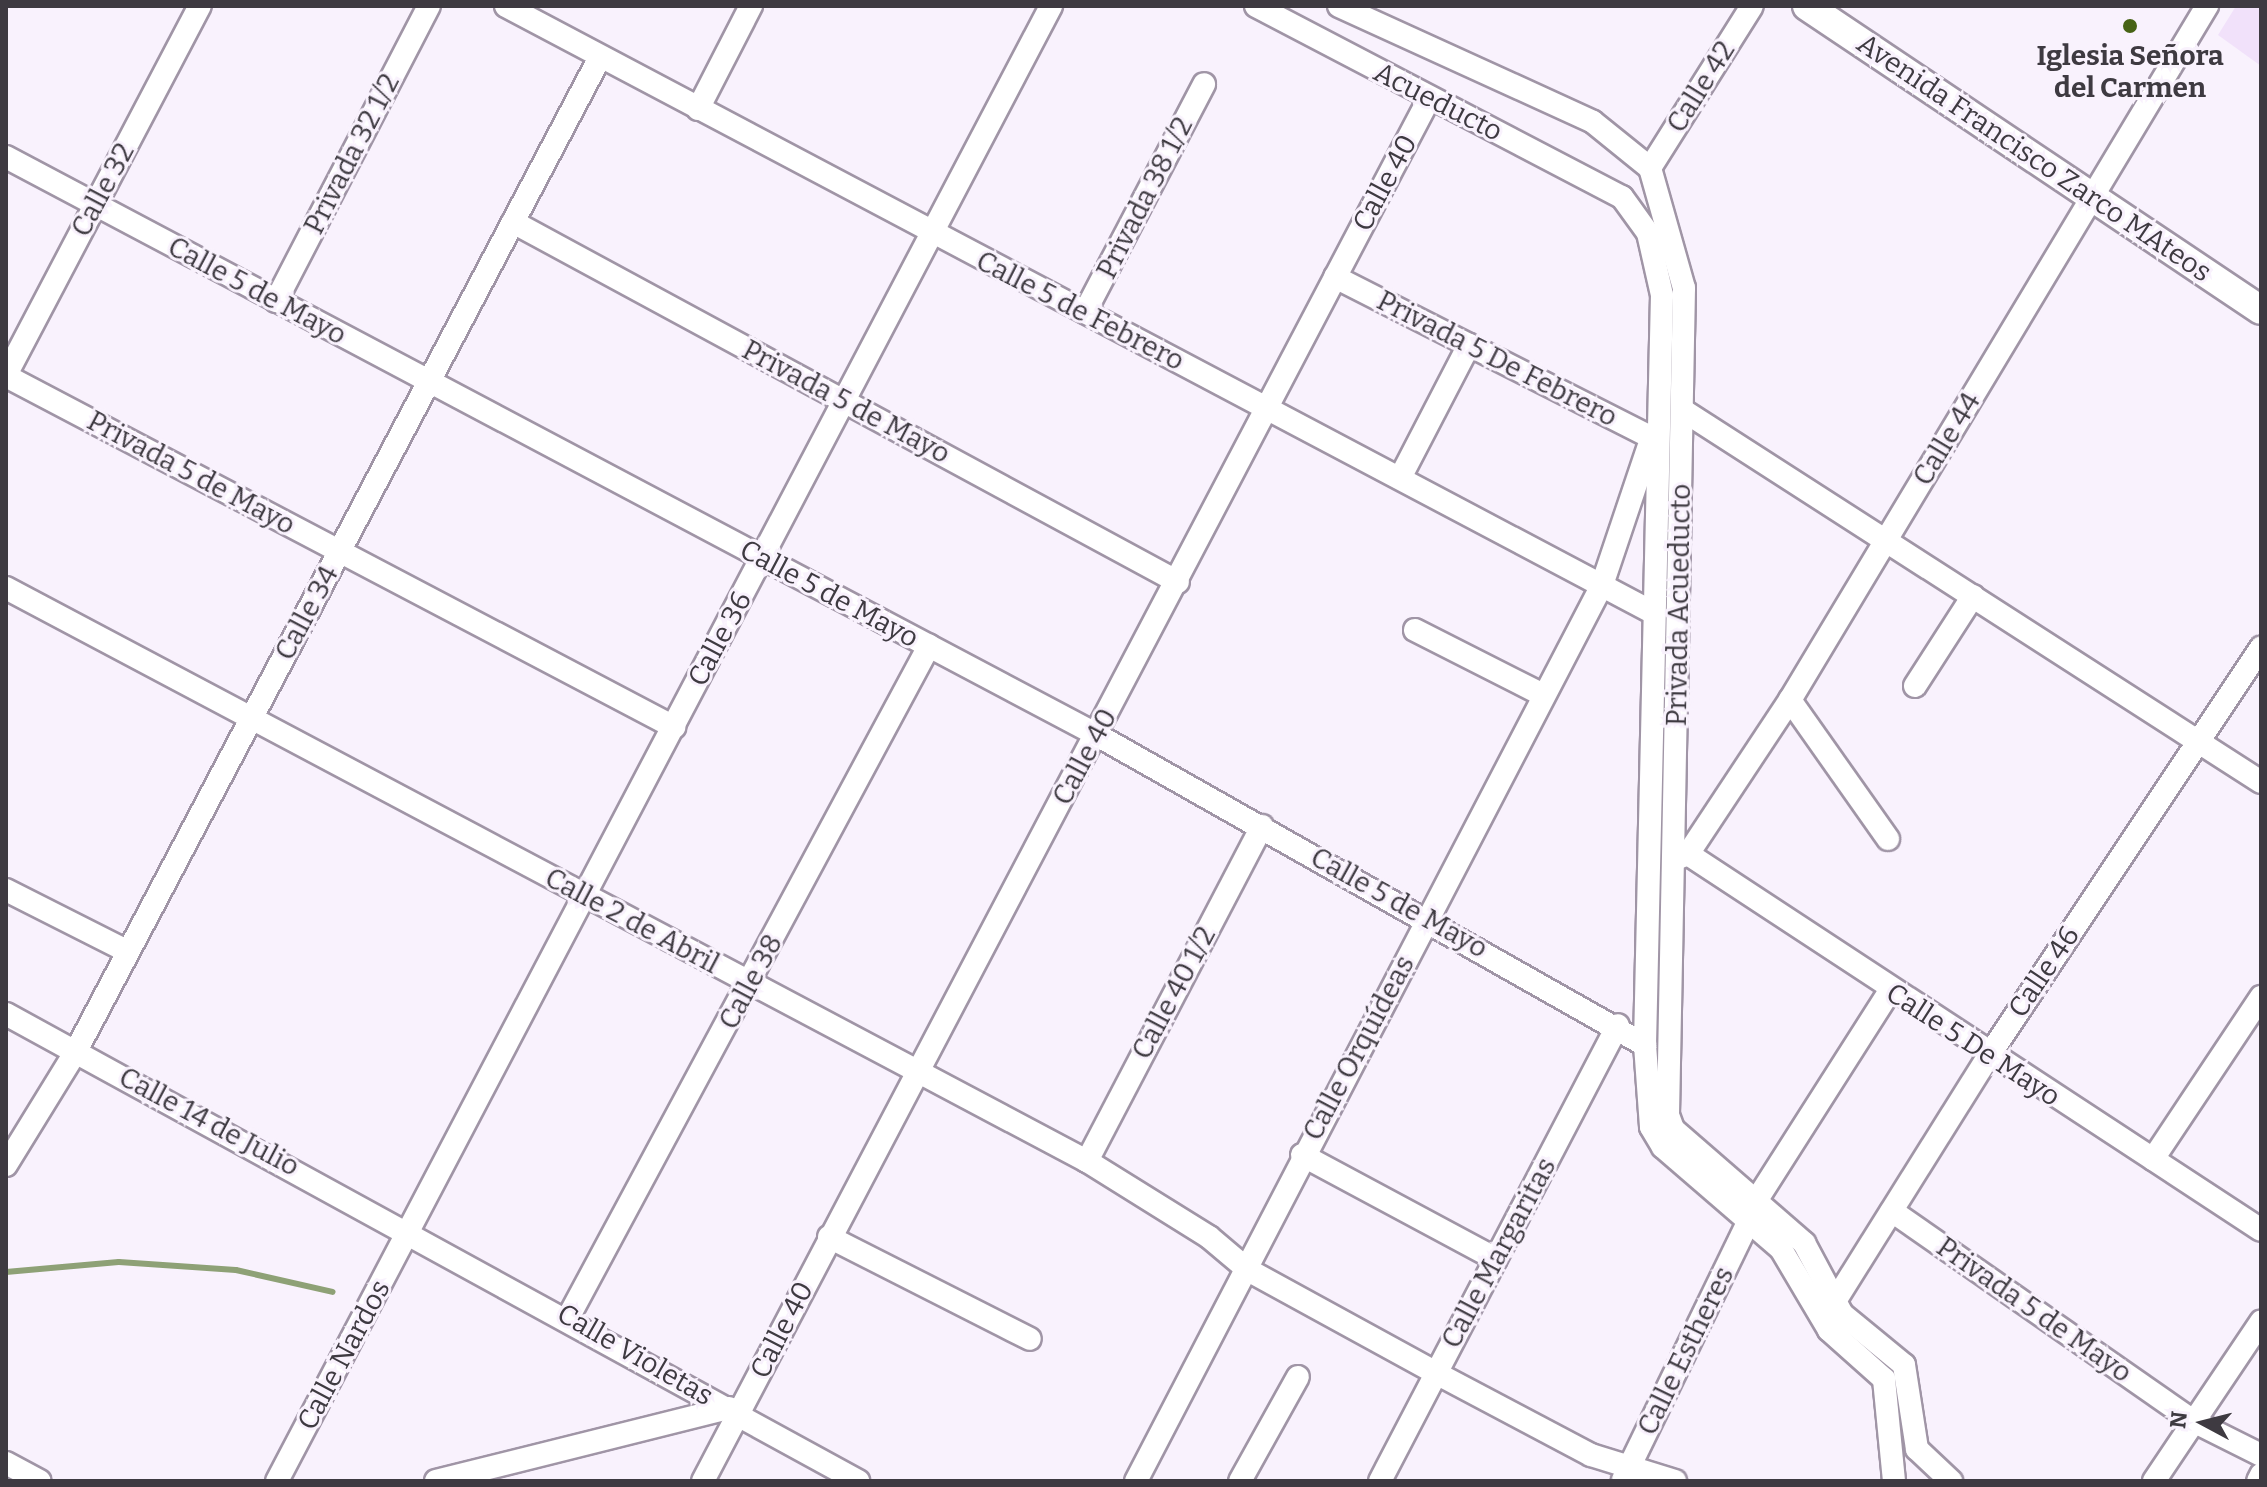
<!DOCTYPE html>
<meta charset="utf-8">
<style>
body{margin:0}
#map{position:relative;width:2267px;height:1487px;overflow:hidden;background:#f9f2fd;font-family:Bitter,serif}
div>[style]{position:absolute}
.built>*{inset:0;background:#f1e1fa}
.stream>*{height:6px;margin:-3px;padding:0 3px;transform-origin:3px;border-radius:3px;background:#8ea176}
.roads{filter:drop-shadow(2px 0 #a095a6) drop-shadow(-2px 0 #a095a6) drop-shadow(0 2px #a095a6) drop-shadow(0 -2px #a095a6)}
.minor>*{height:22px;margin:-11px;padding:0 11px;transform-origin:11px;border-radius:11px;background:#fff}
.major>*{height:28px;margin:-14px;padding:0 14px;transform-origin:14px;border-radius:14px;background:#fff}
.dots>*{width:22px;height:22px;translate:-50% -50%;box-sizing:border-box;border:4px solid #f9f2fd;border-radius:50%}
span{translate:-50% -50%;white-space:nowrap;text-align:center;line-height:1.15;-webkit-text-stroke:6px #f9f2fd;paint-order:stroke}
.poi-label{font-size:28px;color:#3e3a41;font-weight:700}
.street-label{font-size:28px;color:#3e3a41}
.frame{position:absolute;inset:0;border:8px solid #3e3a41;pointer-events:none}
.north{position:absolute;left:2163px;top:1383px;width:80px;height:80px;-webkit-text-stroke:6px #f9f2fd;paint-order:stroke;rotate:277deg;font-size:22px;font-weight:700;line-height:32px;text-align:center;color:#3e3a41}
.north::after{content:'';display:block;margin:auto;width:28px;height:36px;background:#3e3a41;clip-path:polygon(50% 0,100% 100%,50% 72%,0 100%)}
</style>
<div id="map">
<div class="built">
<div style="clip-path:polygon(2236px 6px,2261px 6px,2261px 66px,2218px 35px)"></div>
</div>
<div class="stream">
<div style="left:6px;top:1272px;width:113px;rotate:-5.1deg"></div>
<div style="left:119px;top:1262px;width:117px;rotate:3.9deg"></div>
<div style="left:236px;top:1270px;width:99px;rotate:12.8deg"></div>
</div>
<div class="roads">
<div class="minor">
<div style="left:506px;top:6px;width:1299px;rotate:27.87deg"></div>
<div style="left:1256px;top:6px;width:413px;rotate:27.6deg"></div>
<div style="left:1622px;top:197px;width:44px;rotate:54.2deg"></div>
<div style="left:1648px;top:233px;width:64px;rotate:77.3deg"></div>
<div style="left:1662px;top:295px;width:750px;rotate:91.3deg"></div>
<div style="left:1645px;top:1045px;width:82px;rotate:85.8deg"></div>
<div style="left:1651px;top:1127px;width:23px;rotate:59deg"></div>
<div style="left:1663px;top:1147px;width:156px;rotate:40.8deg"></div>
<div style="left:1781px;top:1249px;width:94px;rotate:59.3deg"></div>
<div style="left:1829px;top:1330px;width:74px;rotate:41.7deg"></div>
<div style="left:1884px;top:1379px;width:102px;rotate:84.4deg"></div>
<div style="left:1339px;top:6px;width:279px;rotate:24.5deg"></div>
<div style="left:1593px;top:122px;width:73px;rotate:38.9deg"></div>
<div style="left:1650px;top:168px;width:125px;rotate:74.2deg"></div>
<div style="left:1684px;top:288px;width:827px;rotate:91.11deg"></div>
<div style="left:1668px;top:1115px;width:15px;rotate:70deg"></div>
<div style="left:1673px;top:1129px;width:174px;rotate:41deg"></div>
<div style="left:1804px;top:1243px;width:81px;rotate:61.8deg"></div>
<div style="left:1842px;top:1314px;width:80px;rotate:39.4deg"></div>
<div style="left:1904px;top:1365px;width:85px;rotate:81.2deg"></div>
<div style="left:1917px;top:1449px;width:47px;rotate:43.3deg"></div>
<div style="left:698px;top:109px;width:116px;rotate:-62.8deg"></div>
<div style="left:6px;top:157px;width:1235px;rotate:27.91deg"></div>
<div style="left:1097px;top:735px;width:630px;rotate:29.5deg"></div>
<div style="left:1650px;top:168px;width:191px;rotate:-57.8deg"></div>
<div style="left:513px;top:222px;width:756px;rotate:28.43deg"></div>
<div style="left:1335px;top:277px;width:362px;rotate:26.9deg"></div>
<div style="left:276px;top:301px;width:332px;rotate:-62.6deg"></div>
<div style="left:1085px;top:312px;width:257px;rotate:-62.4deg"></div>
<div style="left:6px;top:375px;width:417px;rotate:-62.3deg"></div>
<div style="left:6px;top:376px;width:755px;rotate:27.72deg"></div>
<div style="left:1684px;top:411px;width:686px;rotate:32.74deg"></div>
<div style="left:1400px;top:478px;width:150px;rotate:-62.6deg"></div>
<div style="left:6px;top:588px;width:1223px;rotate:27.93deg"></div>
<div style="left:1087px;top:1161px;width:144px;rotate:31.9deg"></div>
<div style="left:1209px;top:1237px;width:51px;rotate:40.2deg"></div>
<div style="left:1248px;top:1270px;width:214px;rotate:28.7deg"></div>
<div style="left:1436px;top:1373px;width:175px;rotate:27.9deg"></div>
<div style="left:1591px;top:1455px;width:88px;rotate:17.2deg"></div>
<div style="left:1415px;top:630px;width:144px;rotate:26.9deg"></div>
<div style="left:1915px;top:686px;width:107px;rotate:-57.2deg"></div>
<div style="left:1790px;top:700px;width:170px;rotate:54.8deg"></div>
<div style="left:1688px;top:854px;width:685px;rotate:33.27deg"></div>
<div style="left:1673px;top:860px;width:16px;rotate:-22deg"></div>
<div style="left:1688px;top:854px;width:185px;rotate:-56.5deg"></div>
<div style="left:1790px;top:700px;width:810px;rotate:-59deg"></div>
<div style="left:6px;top:890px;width:133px;rotate:26.8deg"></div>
<div style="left:6px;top:1014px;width:972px;rotate:28.73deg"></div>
<div style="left:1302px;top:1155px;width:220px;rotate:28.2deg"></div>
<div style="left:2153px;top:1159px;width:195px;rotate:-56.3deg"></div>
<div style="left:1087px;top:1161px;width:378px;rotate:-62.4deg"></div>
<div style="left:6px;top:1165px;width:134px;rotate:-58.4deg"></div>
<div style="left:76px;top:1051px;width:1124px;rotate:-62.2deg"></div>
<div style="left:1756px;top:1201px;width:248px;rotate:-57.5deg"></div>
<div style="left:1892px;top:1211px;width:367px;rotate:34.9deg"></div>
<div style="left:2193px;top:1421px;width:76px;rotate:26.6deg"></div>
<div style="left:829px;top:1237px;width:225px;rotate:26.9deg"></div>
<div style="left:1835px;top:1301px;width:288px;rotate:-57.9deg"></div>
<div style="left:1988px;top:1057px;width:492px;rotate:-56.3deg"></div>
<div style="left:569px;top:1316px;width:761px;rotate:-61.75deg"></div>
<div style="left:6px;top:1463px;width:38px;rotate:28deg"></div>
<div style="left:1623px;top:1480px;width:289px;rotate:-64.1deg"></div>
<div style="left:277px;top:1481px;width:1666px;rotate:-62.31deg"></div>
<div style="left:436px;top:1481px;width:302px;rotate:-14deg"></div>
<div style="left:703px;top:1481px;width:1561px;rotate:-62.29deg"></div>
<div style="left:1136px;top:1481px;width:1010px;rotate:-62.52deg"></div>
<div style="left:1602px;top:585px;width:145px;rotate:-71.4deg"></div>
<div style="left:1240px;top:1481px;width:119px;rotate:-60.9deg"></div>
<div style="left:1380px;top:1481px;width:514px;rotate:-62.44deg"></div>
<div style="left:2154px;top:1481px;width:192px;rotate:-56.1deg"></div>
<div style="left:2258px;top:1481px;width:7px;rotate:-63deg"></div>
</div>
<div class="major">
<div style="left:1807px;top:6px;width:546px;rotate:33.81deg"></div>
</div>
</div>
<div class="dots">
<div style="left:2130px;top:26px;background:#476315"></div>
</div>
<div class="poi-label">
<span style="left:2130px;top:72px">Iglesia Señora<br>del Carmen</span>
</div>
<div class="street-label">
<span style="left:1701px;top:87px;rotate:-58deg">Calle 42</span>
<span style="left:1438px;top:102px;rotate:27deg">Acueducto</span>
<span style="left:352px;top:154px;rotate:-63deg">Privada 32 1/2</span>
<span style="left:2034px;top:158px;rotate:34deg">Avenida Francisco Zarco MAteos</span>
<span style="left:1385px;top:183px;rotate:-62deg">Calle 40</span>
<span style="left:103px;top:190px;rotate:-62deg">Calle 32</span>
<span style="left:1145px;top:198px;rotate:-63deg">Privada 38 1/2</span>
<span style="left:257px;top:291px;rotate:28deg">Calle 5 de Mayo</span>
<span style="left:1080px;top:311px;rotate:27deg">Calle 5 de Febrero</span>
<span style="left:1497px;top:359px;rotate:27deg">Privada 5 De Febrero</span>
<span style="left:846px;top:402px;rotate:28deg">Privada 5 de Mayo</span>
<span style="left:1947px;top:439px;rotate:-59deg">Calle 44</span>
<span style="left:191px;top:473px;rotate:28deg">Privada 5 de Mayo</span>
<span style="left:829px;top:594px;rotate:28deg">Calle 5 de Mayo</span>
<span style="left:1679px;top:605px;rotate:-89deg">Privada Acueducto</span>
<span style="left:307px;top:613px;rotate:-62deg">Calle 34</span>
<span style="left:720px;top:639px;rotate:-62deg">Calle 36</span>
<span style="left:1085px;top:757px;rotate:-62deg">Calle 40</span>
<span style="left:1399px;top:903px;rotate:29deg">Calle 5 de Mayo</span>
<span style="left:632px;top:921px;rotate:28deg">Calle 2 de Abril</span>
<span style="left:2044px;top:972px;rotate:-56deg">Calle 46</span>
<span style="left:751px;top:982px;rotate:-62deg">Calle 38</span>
<span style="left:1174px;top:993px;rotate:-62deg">Calle 40 1/2</span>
<span style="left:1973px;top:1045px;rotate:33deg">Calle 5 De Mayo</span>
<span style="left:1359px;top:1048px;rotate:-62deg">Calle Orquídeas</span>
<span style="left:209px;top:1122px;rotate:28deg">Calle 14 de Julio</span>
<span style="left:1499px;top:1253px;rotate:-62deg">Calle Margaritas</span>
<span style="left:2034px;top:1310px;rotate:35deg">Privada 5 de Mayo</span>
<span style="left:782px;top:1330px;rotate:-63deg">Calle 40</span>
<span style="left:1686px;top:1351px;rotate:-64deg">Calle Estheres</span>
<span style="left:344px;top:1355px;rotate:-62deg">Calle Nardos</span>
<span style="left:635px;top:1355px;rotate:30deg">Calle Violetas</span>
</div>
<div class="frame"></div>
<div class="north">N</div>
</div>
